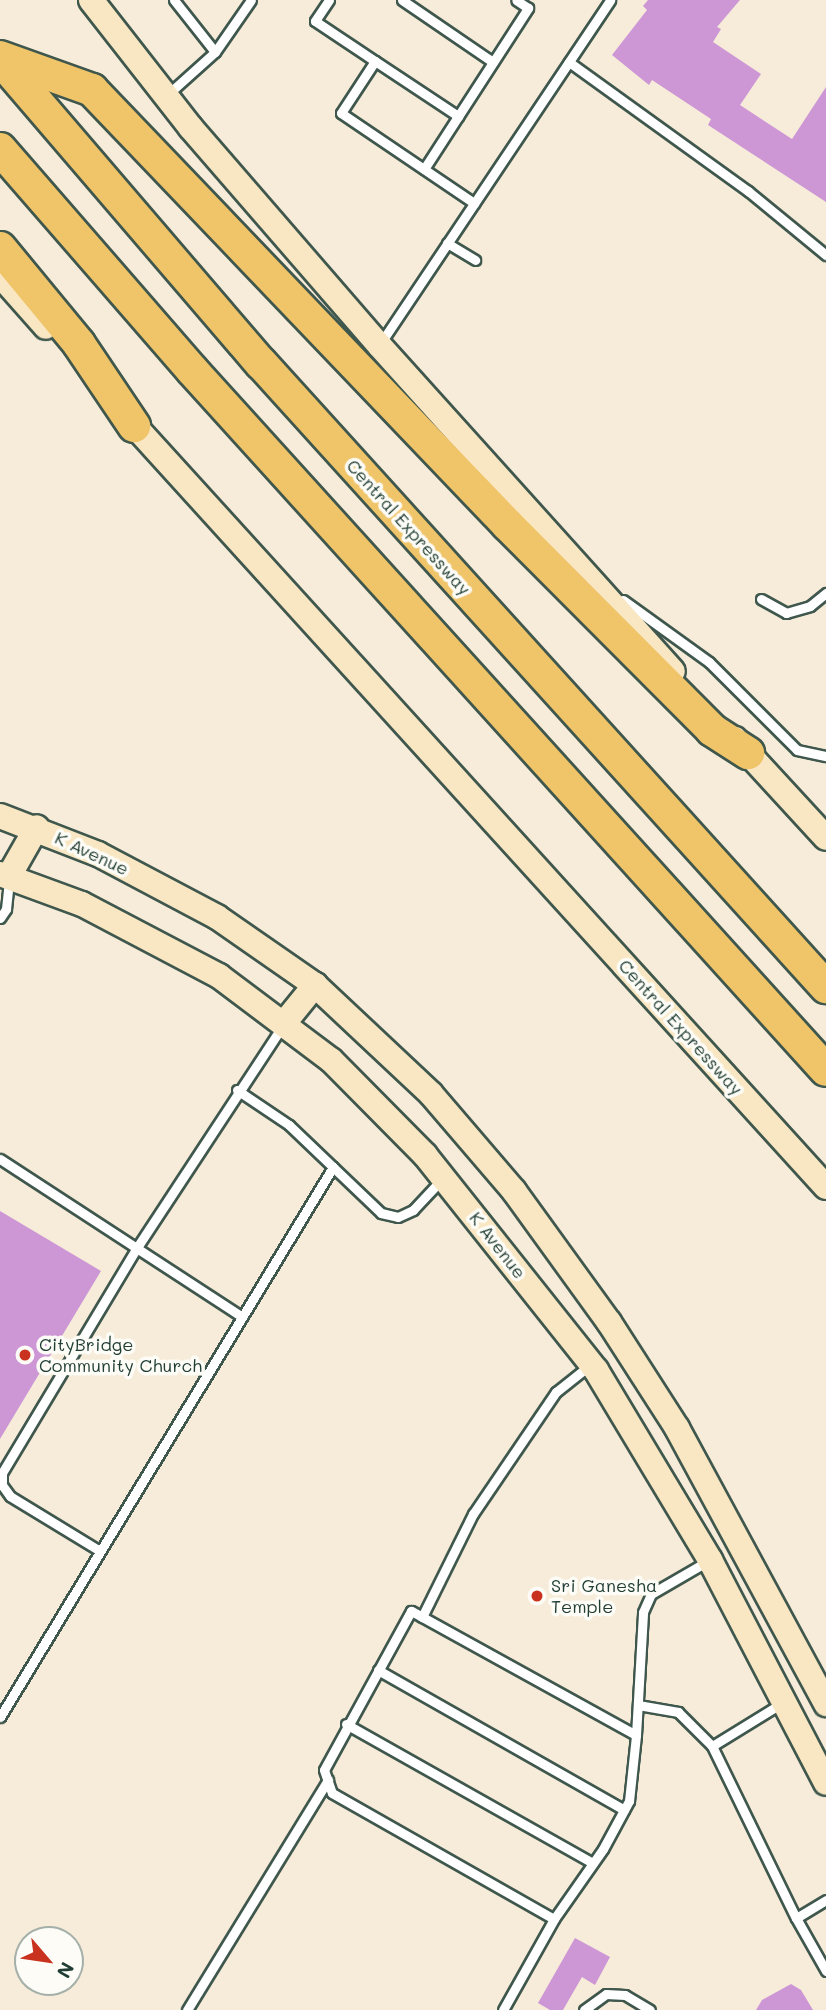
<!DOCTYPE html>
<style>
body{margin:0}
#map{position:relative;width:826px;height:2010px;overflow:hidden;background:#f6ecd9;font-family:Mali,sans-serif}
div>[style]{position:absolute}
.building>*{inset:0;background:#cd97d6}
.roads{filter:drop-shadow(2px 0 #3f574d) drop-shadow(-2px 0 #3f574d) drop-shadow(0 2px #3f574d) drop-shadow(0 -2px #3f574d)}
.lane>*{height:9px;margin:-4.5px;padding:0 4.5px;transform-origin:4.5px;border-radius:4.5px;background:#fff}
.secondary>*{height:24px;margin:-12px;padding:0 12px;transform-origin:12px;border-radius:12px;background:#f9e7c3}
.highway>*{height:32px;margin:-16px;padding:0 16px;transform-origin:16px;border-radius:16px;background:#f0c469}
.dots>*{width:19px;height:19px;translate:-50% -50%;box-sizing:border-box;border:4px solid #fdfcf7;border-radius:50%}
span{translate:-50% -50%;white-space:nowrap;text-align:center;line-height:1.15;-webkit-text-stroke:7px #fdfcf7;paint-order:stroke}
.street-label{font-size:18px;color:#1f3d34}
.poi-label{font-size:18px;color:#1f3d34}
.left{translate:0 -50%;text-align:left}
.north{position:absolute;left:14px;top:1926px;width:70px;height:70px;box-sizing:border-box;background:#fdfcf7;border:2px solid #a4b0a9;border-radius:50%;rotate:119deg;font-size:19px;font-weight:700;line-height:28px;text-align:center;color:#1f3d34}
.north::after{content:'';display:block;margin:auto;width:24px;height:32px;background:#c8321e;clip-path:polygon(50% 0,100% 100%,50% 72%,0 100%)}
</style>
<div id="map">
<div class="building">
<div style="clip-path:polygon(648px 0,740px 0,717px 27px,721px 29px,713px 42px,761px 74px,740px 105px,792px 139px,826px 87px,826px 202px,708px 125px,711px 119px,652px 80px,649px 85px,612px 55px,647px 10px,643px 6px)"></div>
<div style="clip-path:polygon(0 1211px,101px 1271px,0 1439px)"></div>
<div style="clip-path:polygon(575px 1938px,610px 1957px,595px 1985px,582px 1977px,563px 2010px,550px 2010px,538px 2003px)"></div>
<div style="clip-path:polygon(791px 1984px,801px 1990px,813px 2010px,756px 2010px,762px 2000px)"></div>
</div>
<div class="roads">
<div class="lane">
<div style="left:174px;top:0;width:66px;rotate:51.7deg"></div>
<div style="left:329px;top:0;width:25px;rotate:124deg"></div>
<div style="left:315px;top:21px;width:72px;rotate:33.7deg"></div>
<div style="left:375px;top:61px;width:62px;rotate:123.2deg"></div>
<div style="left:341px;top:113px;width:161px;rotate:34.1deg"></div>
<div style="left:402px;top:0;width:110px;rotate:34.3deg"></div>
<div style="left:375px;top:61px;width:100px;rotate:33.5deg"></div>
<div style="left:569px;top:62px;width:221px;rotate:35.8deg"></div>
<div style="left:748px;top:191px;width:101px;rotate:39.4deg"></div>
<div style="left:167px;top:95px;width:64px;rotate:-41.9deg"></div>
<div style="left:215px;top:52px;width:63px;rotate:-55.3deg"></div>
<div style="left:424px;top:169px;width:192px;rotate:-57.1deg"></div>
<div style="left:528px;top:8px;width:14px;rotate:-146deg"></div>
<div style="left:447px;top:243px;width:33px;rotate:31deg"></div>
<div style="left:380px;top:344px;width:414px;rotate:-56.2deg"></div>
<div style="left:761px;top:599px;width:29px;rotate:29deg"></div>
<div style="left:786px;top:613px;width:25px;rotate:-16deg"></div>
<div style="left:810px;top:606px;width:21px;rotate:-39deg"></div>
<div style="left:623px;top:600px;width:106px;rotate:35.8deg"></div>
<div style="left:709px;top:662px;width:124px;rotate:45deg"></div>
<div style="left:797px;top:750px;width:30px;rotate:12deg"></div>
<div style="left:0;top:918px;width:11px;rotate:-56deg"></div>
<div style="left:6px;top:909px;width:31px;rotate:-84deg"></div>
<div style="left:237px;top:1090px;width:63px;rotate:33.9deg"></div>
<div style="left:289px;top:1125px;width:127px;rotate:43.7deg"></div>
<div style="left:381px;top:1213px;width:17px;rotate:13deg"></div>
<div style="left:398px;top:1217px;width:17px;rotate:-25deg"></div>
<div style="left:413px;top:1210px;width:44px;rotate:-46.8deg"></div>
<div style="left:0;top:1159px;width:289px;rotate:33.1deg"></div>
<div style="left:100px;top:1551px;width:105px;rotate:-148.6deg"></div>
<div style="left:10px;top:1496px;width:14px;rotate:-126deg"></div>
<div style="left:2px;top:1485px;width:12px;rotate:-90deg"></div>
<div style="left:2px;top:1473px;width:261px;rotate:-59.1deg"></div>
<div style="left:136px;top:1249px;width:268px;rotate:-56.7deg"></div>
<div style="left:422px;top:1617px;width:115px;rotate:-63.7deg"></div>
<div style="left:473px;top:1514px;width:148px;rotate:-55.8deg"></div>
<div style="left:556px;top:1392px;width:43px;rotate:-38.5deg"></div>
<div style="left:378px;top:1670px;width:283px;rotate:29.6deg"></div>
<div style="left:782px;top:1703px;width:82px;rotate:148.4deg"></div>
<div style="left:712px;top:1746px;width:191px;rotate:64deg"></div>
<div style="left:638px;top:1705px;width:41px;rotate:9.9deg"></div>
<div style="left:678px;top:1712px;width:48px;rotate:45deg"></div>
<div style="left:0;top:1717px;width:643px;rotate:-58.81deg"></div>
<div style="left:346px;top:1724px;width:283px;rotate:29.4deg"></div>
<div style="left:636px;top:1735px;width:257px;rotate:-151.1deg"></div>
<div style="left:411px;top:1611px;width:181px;rotate:118.7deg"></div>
<div style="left:324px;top:1770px;width:24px;rotate:71deg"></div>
<div style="left:332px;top:1793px;width:255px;rotate:29.6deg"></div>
<div style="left:554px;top:1919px;width:85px;rotate:-55deg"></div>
<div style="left:603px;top:1849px;width:55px;rotate:-61.6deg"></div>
<div style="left:629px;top:1801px;width:66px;rotate:-83.9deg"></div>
<div style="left:636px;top:1735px;width:123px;rotate:-86.7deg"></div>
<div style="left:643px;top:1612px;width:20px;rotate:-66deg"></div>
<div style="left:651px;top:1594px;width:66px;rotate:-30.1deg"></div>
<div style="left:826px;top:1900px;width:35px;rotate:149deg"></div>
<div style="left:796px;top:1918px;width:61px;rotate:60.5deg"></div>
<div style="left:187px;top:2010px;width:270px;rotate:-58.5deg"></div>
<div style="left:503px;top:2010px;width:104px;rotate:-60.7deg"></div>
<div style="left:584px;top:2010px;width:27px;rotate:-36deg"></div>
<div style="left:606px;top:1994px;width:19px;rotate:3deg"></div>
<div style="left:625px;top:1995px;width:29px;rotate:31deg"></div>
</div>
<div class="secondary">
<div style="left:91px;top:0;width:162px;rotate:52deg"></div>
<div style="left:191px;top:128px;width:287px;rotate:49.1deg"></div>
<div style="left:379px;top:345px;width:439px;rotate:48deg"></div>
<div style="left:0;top:275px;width:69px;rotate:48.5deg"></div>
<div style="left:122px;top:412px;width:1047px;rotate:47.75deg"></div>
<div style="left:735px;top:739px;width:134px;rotate:47.4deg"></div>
<div style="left:0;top:816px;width:105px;rotate:21.2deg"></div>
<div style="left:98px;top:854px;width:135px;rotate:27.9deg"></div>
<div style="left:217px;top:917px;width:119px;rotate:34.8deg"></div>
<div style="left:315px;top:985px;width:159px;rotate:43.2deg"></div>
<div style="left:431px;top:1094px;width:128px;rotate:49.4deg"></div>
<div style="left:514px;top:1191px;width:162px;rotate:54.1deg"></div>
<div style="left:609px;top:1322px;width:126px;rotate:57.3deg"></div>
<div style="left:677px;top:1428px;width:314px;rotate:61.6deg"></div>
<div style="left:0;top:874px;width:87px;rotate:20.1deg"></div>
<div style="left:82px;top:904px;width:155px;rotate:27.7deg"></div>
<div style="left:219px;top:976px;width:140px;rotate:36.9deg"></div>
<div style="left:331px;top:1060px;width:134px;rotate:45.3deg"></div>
<div style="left:425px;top:1155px;width:275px;rotate:51.5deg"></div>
<div style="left:596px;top:1370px;width:222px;rotate:59deg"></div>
<div style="left:710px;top:1560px;width:251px;rotate:62.5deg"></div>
<div style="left:9px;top:876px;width:56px;rotate:-60.3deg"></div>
<div style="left:285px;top:1022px;width:48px;rotate:-51deg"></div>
</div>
<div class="highway">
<div style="left:0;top:57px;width:98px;rotate:19.7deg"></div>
<div style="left:92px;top:90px;width:602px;rotate:46.28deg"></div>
<div style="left:508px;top:525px;width:289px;rotate:45.1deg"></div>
<div style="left:712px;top:730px;width:43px;rotate:32.6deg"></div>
<div style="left:0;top:59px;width:401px;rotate:49.4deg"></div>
<div style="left:261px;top:363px;width:842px;rotate:47.84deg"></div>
<div style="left:0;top:149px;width:293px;rotate:49deg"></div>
<div style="left:192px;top:370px;width:944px;rotate:47.83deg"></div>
<div style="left:0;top:248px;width:124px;rotate:50.5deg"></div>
<div style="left:79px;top:344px;width:99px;rotate:56.1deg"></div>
</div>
</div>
<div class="dots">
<div style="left:25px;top:1355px;background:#c8321e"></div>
<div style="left:537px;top:1596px;background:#c8321e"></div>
</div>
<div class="street-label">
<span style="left:409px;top:527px;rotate:48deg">Central Expressway</span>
<span style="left:92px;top:853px;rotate:25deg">K Avenue</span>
<span style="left:681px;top:1027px;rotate:48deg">Central Expressway</span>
<span style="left:498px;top:1245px;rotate:52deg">K Avenue</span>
</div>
<div class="poi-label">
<span class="left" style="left:39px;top:1355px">CityBridge<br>Community Church</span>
<span class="left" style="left:551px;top:1596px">Sri Ganesha<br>Temple</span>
</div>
<div class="north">N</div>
</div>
